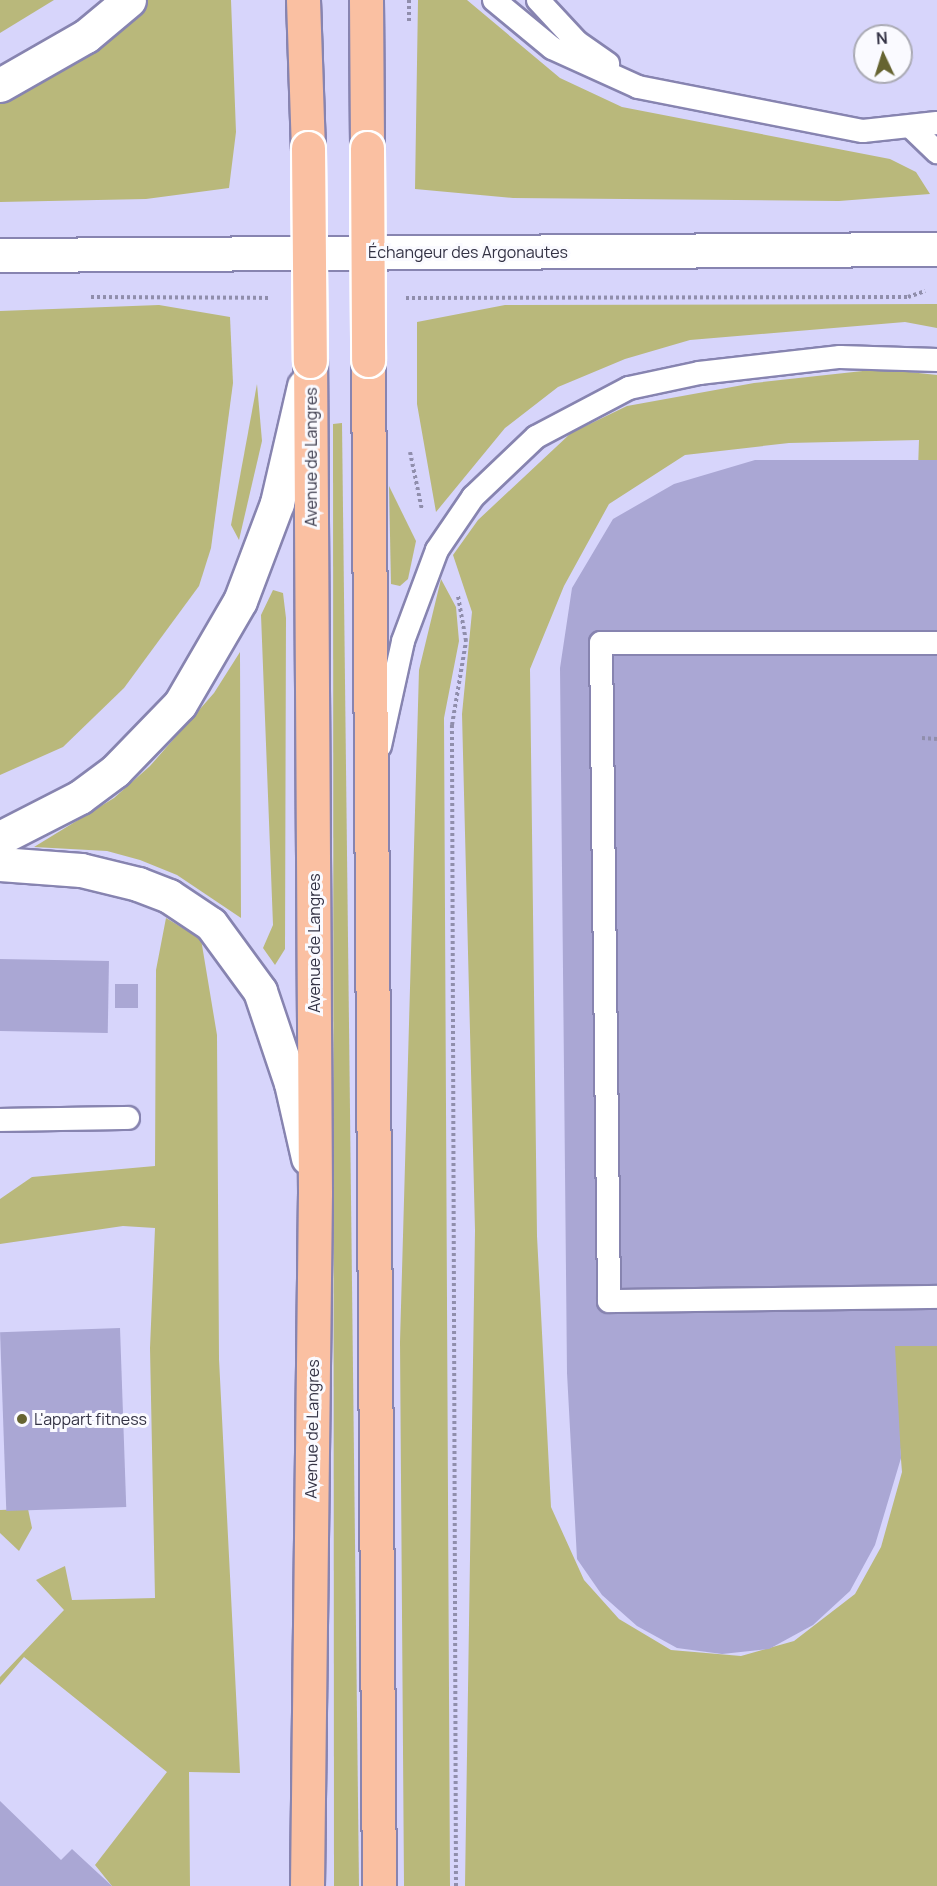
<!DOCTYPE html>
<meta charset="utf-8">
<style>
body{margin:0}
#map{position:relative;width:937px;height:1886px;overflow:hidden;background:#d7d5fb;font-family:Manrope,sans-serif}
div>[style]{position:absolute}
.green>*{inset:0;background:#b9b87b}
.building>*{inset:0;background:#aaa7d4;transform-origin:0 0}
.path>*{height:4px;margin-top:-2px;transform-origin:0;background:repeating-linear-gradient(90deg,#908eac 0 3px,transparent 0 6px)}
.roads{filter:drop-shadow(2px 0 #8784b0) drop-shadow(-2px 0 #8784b0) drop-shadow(0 2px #8784b0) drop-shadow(0 -2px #8784b0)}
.lane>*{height:22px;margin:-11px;padding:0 11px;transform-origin:11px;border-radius:11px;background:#fff}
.street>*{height:33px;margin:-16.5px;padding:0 16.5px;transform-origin:16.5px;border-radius:16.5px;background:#fff}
.primary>*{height:33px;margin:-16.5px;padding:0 16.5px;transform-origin:16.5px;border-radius:16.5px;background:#fac0a2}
.bridges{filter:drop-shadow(2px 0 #fff) drop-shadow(-2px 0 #fff) drop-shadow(0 2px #fff) drop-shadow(0 -2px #fff)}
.primary-bridge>*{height:33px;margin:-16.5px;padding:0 16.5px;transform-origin:16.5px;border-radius:16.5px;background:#fac0a2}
.dots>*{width:16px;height:16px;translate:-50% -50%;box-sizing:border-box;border:3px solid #fafaff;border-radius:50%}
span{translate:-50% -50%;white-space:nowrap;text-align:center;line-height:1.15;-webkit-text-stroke:6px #fafaff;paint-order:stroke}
.street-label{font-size:16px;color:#333244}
.poi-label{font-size:16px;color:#333244}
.left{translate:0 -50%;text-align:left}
.north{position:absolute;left:853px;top:24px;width:60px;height:60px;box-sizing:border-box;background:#fafaff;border:2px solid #aaaab4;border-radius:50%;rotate:356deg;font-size:16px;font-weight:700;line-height:24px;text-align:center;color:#333244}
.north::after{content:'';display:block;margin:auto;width:21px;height:27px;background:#666431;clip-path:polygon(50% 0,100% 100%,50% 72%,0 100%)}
</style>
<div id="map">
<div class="green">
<div style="clip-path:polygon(0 0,54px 0,0 33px)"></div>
<div style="clip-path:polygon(146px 0,231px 0,236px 132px,229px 188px,146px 199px,0 202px,0 103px,105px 41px)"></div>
<div style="clip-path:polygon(418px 0,467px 0,560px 78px,622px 107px,890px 159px,916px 172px,930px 194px,839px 201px,513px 198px,415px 189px)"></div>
<div style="clip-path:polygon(937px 304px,937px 328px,905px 322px,690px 340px,625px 359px,558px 387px,505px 428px,436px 512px,417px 404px,417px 322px,505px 305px)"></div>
<div style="clip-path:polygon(159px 305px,230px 317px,233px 383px,211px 548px,199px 586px,124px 688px,63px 747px,0 775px,0 311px)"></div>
<div style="clip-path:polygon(881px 369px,937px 375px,937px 472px,918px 469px,919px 440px,789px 443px,685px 455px,609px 504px,564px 586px,530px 669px,537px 1236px,551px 1507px,584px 1580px,619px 1619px,671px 1650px,741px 1656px,794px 1641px,855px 1594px,881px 1547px,902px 1472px,890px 1325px,937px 1325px,937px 1886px,465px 1886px,475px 1230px,462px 714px,472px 612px,453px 555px,478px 520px,571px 433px,627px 406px,754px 383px)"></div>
<div style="clip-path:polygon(257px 384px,262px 441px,239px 540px,231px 525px)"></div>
<div style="clip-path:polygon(342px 423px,359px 1886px,334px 1886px,333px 424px)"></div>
<div style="clip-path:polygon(389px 486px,416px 541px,408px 579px,400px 586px,391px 584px)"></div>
<div style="clip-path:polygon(441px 579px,456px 607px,459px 641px,444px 718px,450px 1886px,404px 1886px,400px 1342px,419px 670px)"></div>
<div style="clip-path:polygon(273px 590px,283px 593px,286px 618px,285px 949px,275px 965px,263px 948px,273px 925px,261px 615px)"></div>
<div style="clip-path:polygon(240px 652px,241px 918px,177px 875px,140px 860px,107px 851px,34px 847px,114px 798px,150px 766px,214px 693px)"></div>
<div style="clip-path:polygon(166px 918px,201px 939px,217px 1035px,219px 1359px,240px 1773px,189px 1772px,190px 1886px,112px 1886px,95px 1865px,167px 1772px,24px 1657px,0 1685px,0 1677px,64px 1610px,36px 1580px,65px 1566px,72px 1600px,155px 1598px,150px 1348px,155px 1228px,123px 1226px,0 1244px,0 1199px,32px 1177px,155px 1166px,156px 970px)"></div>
<div style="clip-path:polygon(28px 1509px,32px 1528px,19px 1551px,0 1533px,0 1510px)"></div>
</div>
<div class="building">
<div style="clip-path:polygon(755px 460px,937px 460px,937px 1346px,895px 1346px,901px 1458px,875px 1545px,850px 1591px,813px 1625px,769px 1649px,722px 1654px,677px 1648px,637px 1626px,602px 1595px,577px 1559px,567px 1373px,560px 668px,572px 588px,613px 519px,674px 484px)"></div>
<div style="left:0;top:959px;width:109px;height:72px;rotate:1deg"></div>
<div style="left:115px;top:984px;width:23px;height:24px"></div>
<div style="left:120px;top:1328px;width:179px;height:120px;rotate:88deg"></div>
<div style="clip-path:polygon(0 1801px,61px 1860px,72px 1849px,112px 1886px,0 1886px)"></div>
</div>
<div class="path">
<div style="left:409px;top:21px;width:21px;rotate:-90deg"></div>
<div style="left:91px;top:297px;width:178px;rotate:0.3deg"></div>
<div style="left:406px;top:298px;width:502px;rotate:-0.11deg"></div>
<div style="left:908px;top:297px;width:18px;rotate:-19deg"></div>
<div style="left:410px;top:452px;width:59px;rotate:78.3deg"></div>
<div style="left:922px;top:738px;width:15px;rotate:4deg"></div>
<div style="left:456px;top:1886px;width:1161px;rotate:-90.2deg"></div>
<div style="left:452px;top:725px;width:85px;rotate:-80.5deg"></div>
<div style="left:466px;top:641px;width:46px;rotate:-100.1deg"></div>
</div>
<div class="roads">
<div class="lane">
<div style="left:494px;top:0;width:75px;rotate:39.6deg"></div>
<div style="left:552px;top:48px;width:94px;rotate:24.4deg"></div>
<div style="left:638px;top:87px;width:229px;rotate:11.1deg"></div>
<div style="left:863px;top:131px;width:74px;rotate:-6.2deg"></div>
<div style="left:538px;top:0;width:57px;rotate:47.1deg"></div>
<div style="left:577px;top:42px;width:38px;rotate:35deg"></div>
<div style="left:912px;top:128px;width:35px;rotate:44deg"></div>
<div style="left:937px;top:643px;width:336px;rotate:180deg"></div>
<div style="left:601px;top:643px;width:658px;rotate:89.3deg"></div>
<div style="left:609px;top:1301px;width:328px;rotate:-0.7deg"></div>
<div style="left:380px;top:746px;width:107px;rotate:-77.6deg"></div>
<div style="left:403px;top:641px;width:97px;rotate:-69.5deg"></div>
<div style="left:437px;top:550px;width:64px;rotate:-55.8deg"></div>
<div style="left:473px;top:497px;width:87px;rotate:-43.6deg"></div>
<div style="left:536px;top:437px;width:105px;rotate:-27.8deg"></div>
<div style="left:629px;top:388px;width:72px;rotate:-12.1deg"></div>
<div style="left:699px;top:373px;width:142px;rotate:-6.5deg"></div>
<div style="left:840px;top:357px;width:97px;rotate:1.8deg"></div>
<div style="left:0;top:1120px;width:128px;rotate:-0.9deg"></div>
</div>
<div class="street">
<div style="left:0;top:85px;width:99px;rotate:-29.7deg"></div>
<div style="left:86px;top:36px;width:56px;rotate:-39.9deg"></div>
<div style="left:0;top:255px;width:937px;rotate:-0.37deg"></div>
<div style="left:0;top:838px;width:90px;rotate:-27.1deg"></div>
<div style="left:80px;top:797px;width:44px;rotate:-36.6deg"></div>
<div style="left:115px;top:771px;width:93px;rotate:-45.9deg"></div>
<div style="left:180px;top:704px;width:119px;rotate:-59.8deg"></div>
<div style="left:240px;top:601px;width:105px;rotate:-69.3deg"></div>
<div style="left:277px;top:503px;width:120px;rotate:-77deg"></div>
<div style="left:0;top:864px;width:81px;rotate:4.2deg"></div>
<div style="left:81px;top:870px;width:59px;rotate:13.8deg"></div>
<div style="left:138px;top:884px;width:33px;rotate:21deg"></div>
<div style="left:169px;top:896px;width:50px;rotate:33.7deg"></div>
<div style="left:211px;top:924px;width:83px;rotate:53.8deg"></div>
<div style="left:260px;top:991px;width:97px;rotate:71.4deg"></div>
<div style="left:291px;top:1083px;width:77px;rotate:77.2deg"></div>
</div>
<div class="primary">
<div style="left:303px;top:0;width:148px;rotate:88.1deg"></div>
<div style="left:366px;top:0;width:148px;rotate:89.6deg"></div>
<div style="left:368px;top:360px;width:1526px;rotate:89.59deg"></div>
<div style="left:307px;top:1886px;width:693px;rotate:-89.34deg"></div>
<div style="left:315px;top:1193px;width:832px;rotate:-90.34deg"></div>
</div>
</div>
<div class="bridges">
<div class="primary-bridge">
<div style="left:308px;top:148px;width:213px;rotate:89.5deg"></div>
<div style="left:367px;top:148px;width:212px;rotate:89.7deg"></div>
</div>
</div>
<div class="dots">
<div style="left:22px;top:1419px;background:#666431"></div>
</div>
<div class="street-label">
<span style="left:468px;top:252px">Échangeur des Argonautes</span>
<span style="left:311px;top:457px;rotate:-90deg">Avenue de Langres</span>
<span style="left:314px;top:943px;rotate:-90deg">Avenue de Langres</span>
<span style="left:312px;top:1429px;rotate:-89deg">Avenue de Langres</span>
</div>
<div class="poi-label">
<span class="left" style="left:34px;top:1419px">L'appart fitness</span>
</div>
<div class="north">N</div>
</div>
